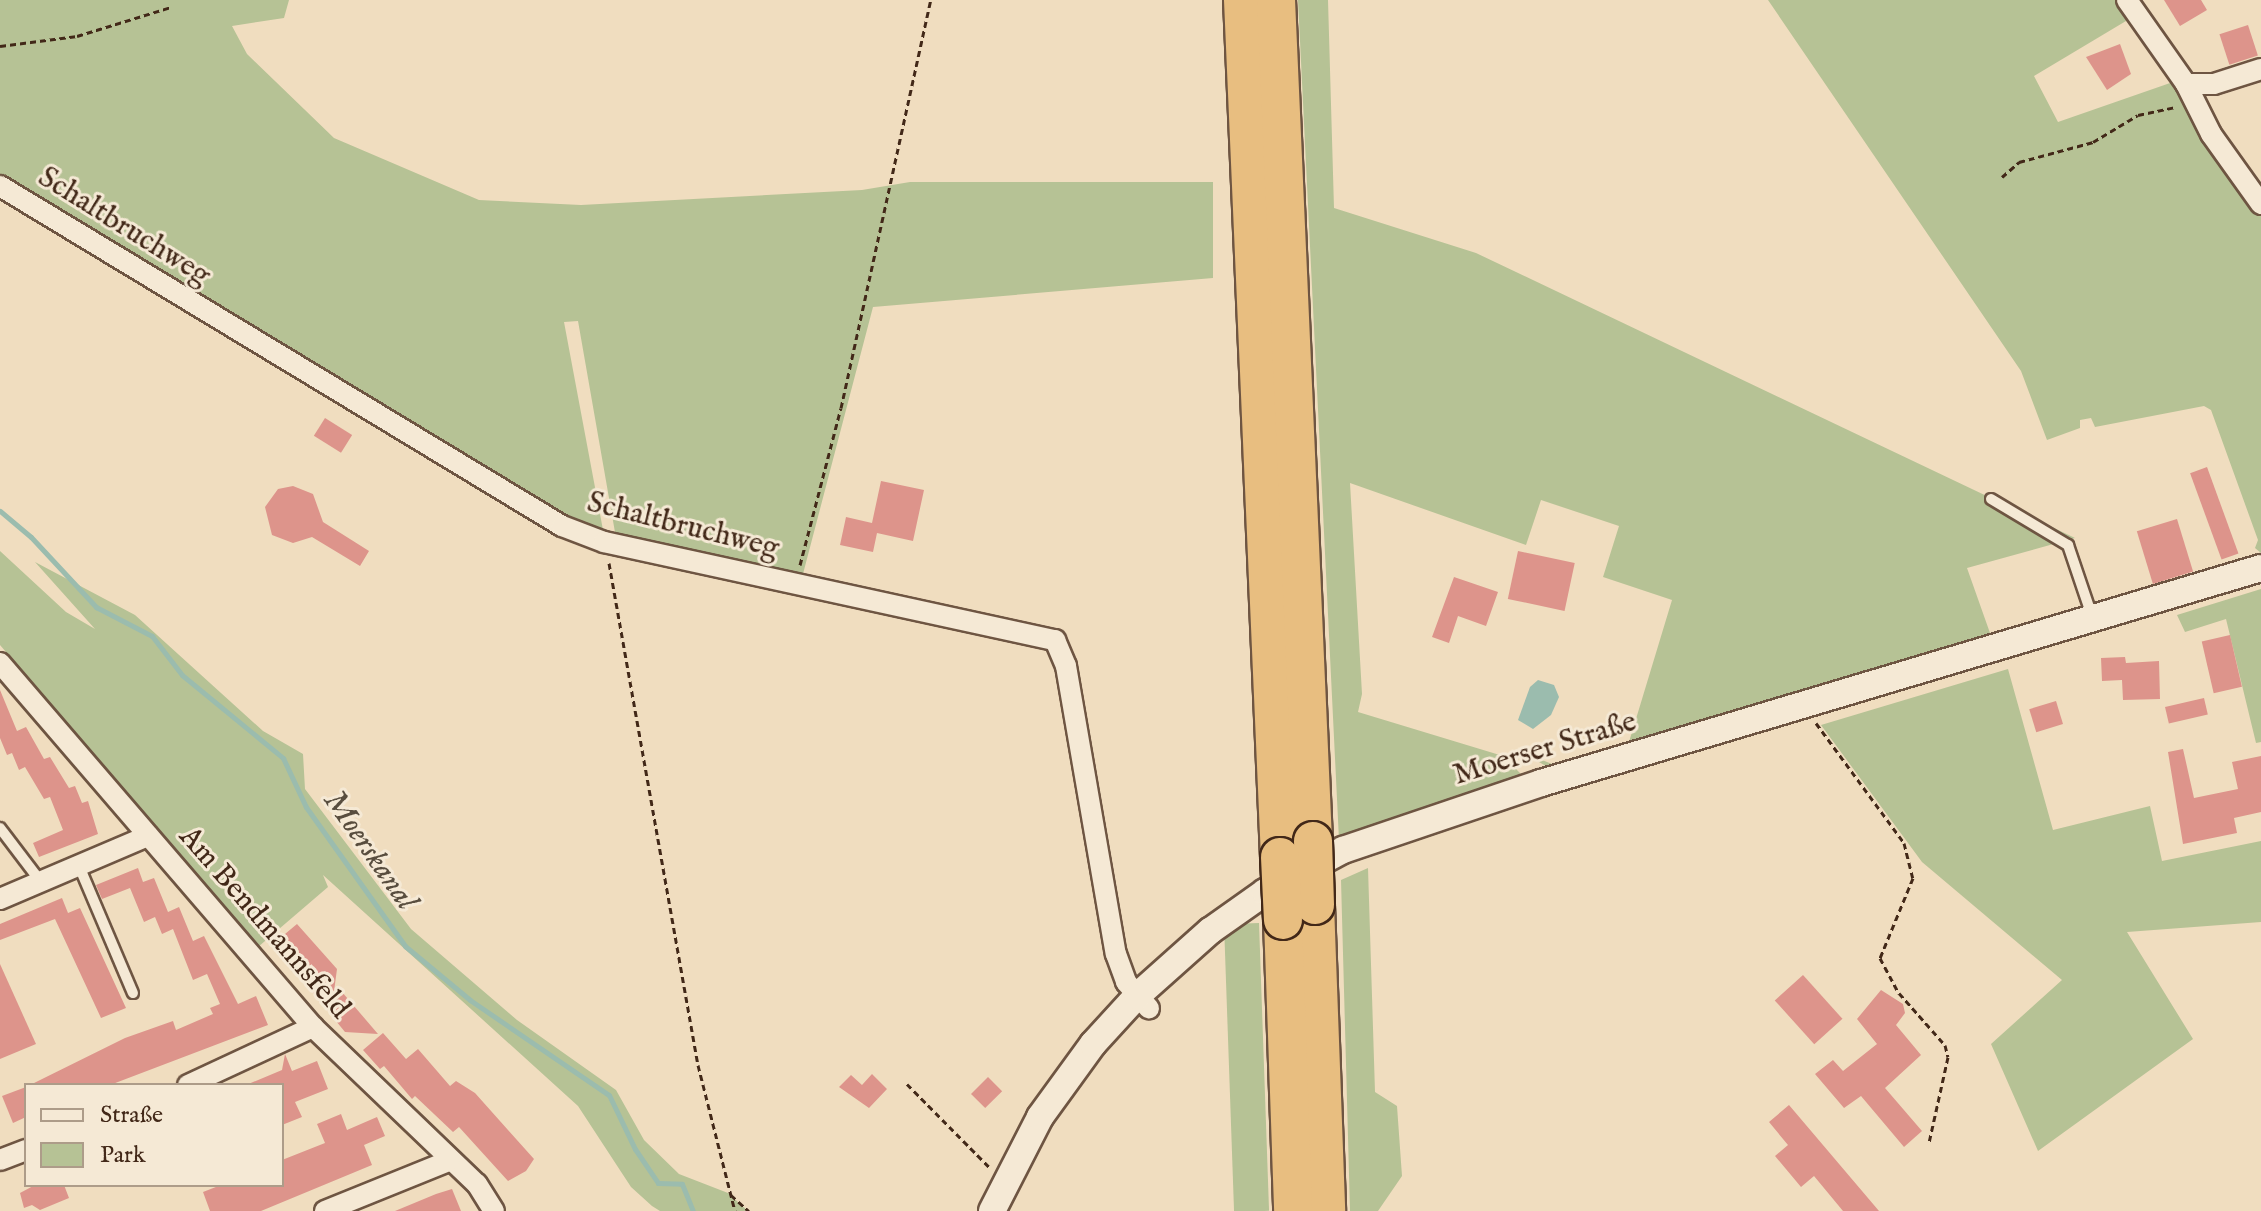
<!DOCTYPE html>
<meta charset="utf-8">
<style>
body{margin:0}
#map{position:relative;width:2261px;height:1211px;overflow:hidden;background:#f0ddbf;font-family:"IM FELL English",serif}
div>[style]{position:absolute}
.green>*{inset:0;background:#b6c295;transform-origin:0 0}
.water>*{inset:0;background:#9bbcae}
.stream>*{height:5px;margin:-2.5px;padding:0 2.5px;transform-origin:2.5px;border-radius:2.5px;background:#9bbcae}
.building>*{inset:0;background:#dd948b;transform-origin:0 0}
.path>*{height:3px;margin-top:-1.5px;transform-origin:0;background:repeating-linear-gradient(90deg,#422818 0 6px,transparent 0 10px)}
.roads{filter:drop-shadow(2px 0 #6e5542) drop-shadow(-2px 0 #6e5542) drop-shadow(0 2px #6e5542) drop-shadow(0 -2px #6e5542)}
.service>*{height:10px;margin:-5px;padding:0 5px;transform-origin:5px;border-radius:5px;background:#f5e9d5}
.minor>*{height:20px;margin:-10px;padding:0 10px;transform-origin:10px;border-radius:10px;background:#f5e9d5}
.tertiary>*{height:26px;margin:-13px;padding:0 13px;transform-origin:13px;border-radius:13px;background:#f5e9d5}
.motorway>*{height:38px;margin:-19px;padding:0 19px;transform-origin:19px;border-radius:19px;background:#e8be80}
.bridges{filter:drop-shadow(2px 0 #422818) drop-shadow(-2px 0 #422818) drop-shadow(0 2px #422818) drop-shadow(0 -2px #422818)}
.motorway-bridge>*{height:38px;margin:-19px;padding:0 19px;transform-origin:19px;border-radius:19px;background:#e8be80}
span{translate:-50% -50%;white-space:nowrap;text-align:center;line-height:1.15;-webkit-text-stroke:6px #f5e9d5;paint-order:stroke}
.street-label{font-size:30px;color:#422818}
.water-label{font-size:32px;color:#584d3e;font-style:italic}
.legend{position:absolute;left:24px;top:1083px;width:260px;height:104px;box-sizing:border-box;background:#f5e9d5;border:2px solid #ad9c89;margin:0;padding:10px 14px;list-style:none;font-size:24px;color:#422818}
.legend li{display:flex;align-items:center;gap:16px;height:40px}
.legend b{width:40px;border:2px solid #ad9c89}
</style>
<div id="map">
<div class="green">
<div style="clip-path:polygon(0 0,289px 0,284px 18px,232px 26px,247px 54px,334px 138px,479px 200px,581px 205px,862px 190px,910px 182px,1213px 182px,1213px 278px,873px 307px,803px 574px,616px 538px,578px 321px,564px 322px,603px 530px,572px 521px,0 176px)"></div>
<div style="clip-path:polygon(1298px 0,1328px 0,1334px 208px,1476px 253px,2075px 538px,1967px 568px,1990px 633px,2082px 608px,2084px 614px,1551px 769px,1520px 751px,1552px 764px,1629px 742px,1672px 600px,1603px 577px,1619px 526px,1541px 500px,1526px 545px,1350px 483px,1362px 694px,1358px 712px,1503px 756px,1521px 774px,1339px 840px)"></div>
<div style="clip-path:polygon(1768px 0,2120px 0,2131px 18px,2034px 76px,2058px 122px,2173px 82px,2210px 145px,2226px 164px,2240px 157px,2261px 186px,2261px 553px,2255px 548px,2258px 540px,2211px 410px,2204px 406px,2095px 427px,2091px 418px,2080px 420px,2080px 428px,2047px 440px,2021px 371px)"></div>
<div style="clip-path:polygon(0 551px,66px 612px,95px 629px,35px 562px,135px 615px,263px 731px,303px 754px,305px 789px,411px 929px,517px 1020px,616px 1090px,644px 1140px,679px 1174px,728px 1193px,748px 1211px,660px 1211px,652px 1206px,631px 1187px,578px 1106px,323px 875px,328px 887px,258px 947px,0 645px)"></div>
<div style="clip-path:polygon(2261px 589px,2261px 742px,2256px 743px,2226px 619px,2185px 632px,2177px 615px)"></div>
<div style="clip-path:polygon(2008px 669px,2053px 830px,2150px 806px,2162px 861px,2261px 841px,2261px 922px,2127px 932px,2193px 1039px,2038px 1151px,1991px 1044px,2062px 980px,1922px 862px,1821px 725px)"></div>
<div style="clip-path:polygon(1368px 868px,1375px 1092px,1397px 1106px,1402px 1176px,1378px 1211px,1350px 1211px,1341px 880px)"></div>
<div style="left:1259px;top:923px;width:288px;height:35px;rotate:88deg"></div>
</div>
<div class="water">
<div style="clip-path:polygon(1538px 680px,1554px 685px,1559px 697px,1551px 715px,1533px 729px,1518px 720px,1530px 687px)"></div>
</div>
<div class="stream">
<div style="left:0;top:511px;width:40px;rotate:40deg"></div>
<div style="left:31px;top:537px;width:96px;rotate:47.1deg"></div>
<div style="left:96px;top:607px;width:63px;rotate:27.4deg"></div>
<div style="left:152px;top:636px;width:49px;rotate:52.4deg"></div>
<div style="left:182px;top:675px;width:131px;rotate:39.4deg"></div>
<div style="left:283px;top:758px;width:54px;rotate:64.9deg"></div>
<div style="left:306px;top:807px;width:171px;rotate:54.5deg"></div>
<div style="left:405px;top:946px;width:85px;rotate:39.7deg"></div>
<div style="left:470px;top:1000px;width:168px;rotate:34.4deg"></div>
<div style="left:609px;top:1095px;width:60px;rotate:64.3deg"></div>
<div style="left:635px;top:1149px;width:41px;rotate:55.9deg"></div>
<div style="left:658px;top:1183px;width:24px;rotate:2deg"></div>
<div style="left:682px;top:1184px;width:29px;rotate:68deg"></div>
</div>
<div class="building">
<div style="clip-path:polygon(2164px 0,2201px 0,2207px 10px,2180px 26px)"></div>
<div style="left:2248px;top:25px;width:32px;height:30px;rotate:72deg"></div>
<div style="clip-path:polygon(2120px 44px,2131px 74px,2107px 90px,2086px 57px)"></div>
<div style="left:325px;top:418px;width:32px;height:21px;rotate:32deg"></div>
<div style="left:2207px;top:467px;width:92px;height:18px;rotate:70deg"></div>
<div style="clip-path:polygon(881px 481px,924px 490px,913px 541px,877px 533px,873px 552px,840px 545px,846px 517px,872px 523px)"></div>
<div style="clip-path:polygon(293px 486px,313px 494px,323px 522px,369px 551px,360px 566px,312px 537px,293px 543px,272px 535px,265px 507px,278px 489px)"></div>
<div style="left:2177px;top:519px;width:55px;height:42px;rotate:73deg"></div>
<div style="left:1518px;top:551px;width:58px;height:49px;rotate:12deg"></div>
<div style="clip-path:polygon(1454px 577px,1498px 592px,1486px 626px,1458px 616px,1449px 643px,1432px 637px)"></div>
<div style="left:2230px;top:635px;width:53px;height:29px;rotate:77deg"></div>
<div style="clip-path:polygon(2125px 657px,2126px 663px,2159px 661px,2160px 699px,2123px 700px,2122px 680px,2102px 681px,2101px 658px)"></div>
<div style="clip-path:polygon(0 690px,17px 731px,26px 727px,44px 759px,50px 757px,69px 788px,75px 786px,82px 803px,88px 801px,98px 834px,39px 857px,33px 843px,63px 830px,50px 797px,44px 799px,25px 767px,19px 770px,12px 753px,7px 755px,0 738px)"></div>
<div style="left:2204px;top:698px;width:17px;height:40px;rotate:77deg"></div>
<div style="left:2056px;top:701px;width:24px;height:28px;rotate:73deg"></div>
<div style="clip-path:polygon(2183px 749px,2194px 798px,2238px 789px,2232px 762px,2261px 756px,2261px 812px,2234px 818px,2237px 833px,2183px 844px,2168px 752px)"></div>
<div style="clip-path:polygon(138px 868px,143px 882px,154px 878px,168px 912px,179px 907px,193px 941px,204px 936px,238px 1004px,256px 996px,268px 1025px,110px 1085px,30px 1085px,125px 1038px,173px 1021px,176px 1030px,213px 1014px,210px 1008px,220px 1004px,207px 974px,193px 980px,173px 929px,162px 934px,155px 917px,144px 922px,130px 888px,102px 899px,96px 885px)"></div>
<div style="clip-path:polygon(62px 898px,68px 913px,80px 908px,126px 1008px,101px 1018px,55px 919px,0 940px,0 924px)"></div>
<div style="clip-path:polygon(297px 924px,337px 969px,333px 999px,342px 992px,378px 1034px,345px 1032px,273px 944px)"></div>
<div style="clip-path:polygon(0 964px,36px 1044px,0 1059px)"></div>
<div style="left:1803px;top:975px;width:59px;height:38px;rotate:48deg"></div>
<div style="clip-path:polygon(1881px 990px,1903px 1004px,1905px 1013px,1896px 1025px,1921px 1055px,1885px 1088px,1922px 1131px,1904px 1147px,1861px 1096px,1844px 1108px,1815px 1074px,1833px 1060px,1843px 1071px,1877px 1044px,1857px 1019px)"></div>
<div style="clip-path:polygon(383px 1033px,406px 1059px,418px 1049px,450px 1086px,456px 1081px,475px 1093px,534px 1159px,526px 1171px,508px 1181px,459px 1127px,453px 1132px,415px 1096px,412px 1099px,384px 1066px,380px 1069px,363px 1050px)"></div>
<div style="clip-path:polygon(285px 1054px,292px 1071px,317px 1061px,328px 1089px,295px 1102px,302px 1117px,282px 1125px,282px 1085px,246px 1085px,282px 1070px)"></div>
<div style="clip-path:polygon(872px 1074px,887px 1089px,869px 1108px,839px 1087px,851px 1075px,862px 1085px)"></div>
<div style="left:988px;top:1077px;width:20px;height:24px;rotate:45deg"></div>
<div style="clip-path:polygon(26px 1087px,26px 1117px,13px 1123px,2px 1096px)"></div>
<div style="clip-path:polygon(1789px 1105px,1879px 1211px,1843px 1211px,1814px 1176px,1801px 1187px,1775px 1156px,1788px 1145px,1769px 1122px)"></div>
<div style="clip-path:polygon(341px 1114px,347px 1130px,377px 1117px,385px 1136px,364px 1145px,372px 1165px,261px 1211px,210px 1211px,203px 1192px,221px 1185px,282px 1185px,282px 1160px,325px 1143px,317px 1124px)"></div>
<div style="clip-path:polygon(35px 1185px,64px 1185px,69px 1198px,40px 1210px,32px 1205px,24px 1208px,20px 1193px)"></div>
<div style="clip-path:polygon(452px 1189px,461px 1211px,395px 1211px,436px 1194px)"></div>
</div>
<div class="path">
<div style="left:0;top:46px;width:78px;rotate:-7.4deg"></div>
<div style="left:77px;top:36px;width:98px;rotate:-17.1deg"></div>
<div style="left:2002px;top:177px;width:23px;rotate:-41deg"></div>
<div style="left:2019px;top:162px;width:77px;rotate:-15.1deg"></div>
<div style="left:2093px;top:142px;width:52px;rotate:-31deg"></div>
<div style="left:2138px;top:115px;width:39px;rotate:-12deg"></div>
<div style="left:609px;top:563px;width:510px;rotate:79.95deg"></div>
<div style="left:698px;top:1065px;width:151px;rotate:75.8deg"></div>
<div style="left:800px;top:565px;width:162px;rotate:-75.4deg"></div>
<div style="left:841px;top:408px;width:418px;rotate:-77.6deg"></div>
<div style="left:1816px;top:723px;width:149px;rotate:53.7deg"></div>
<div style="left:1904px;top:843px;width:36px;rotate:76deg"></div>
<div style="left:1913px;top:878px;width:87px;rotate:112.4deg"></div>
<div style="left:1880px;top:958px;width:40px;rotate:62deg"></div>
<div style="left:1899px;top:993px;width:69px;rotate:48.5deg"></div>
<div style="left:1945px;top:1045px;width:12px;rotate:76deg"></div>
<div style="left:1948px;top:1057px;width:88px;rotate:102.5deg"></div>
<div style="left:907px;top:1084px;width:117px;rotate:45.3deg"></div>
<div style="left:731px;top:1195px;width:24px;rotate:42deg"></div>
</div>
<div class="roads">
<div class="service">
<div style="left:1991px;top:499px;width:90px;rotate:30.9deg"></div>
<div style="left:2068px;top:545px;width:75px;rotate:71.3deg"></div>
<div style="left:0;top:828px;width:68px;rotate:52.8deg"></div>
<div style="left:79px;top:866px;width:138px;rotate:67deg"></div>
</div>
<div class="minor">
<div style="left:2127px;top:0;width:103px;rotate:54.9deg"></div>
<div style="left:2186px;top:84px;width:28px"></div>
<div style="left:2214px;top:84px;width:49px;rotate:-17.7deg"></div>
<div style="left:2186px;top:84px;width:56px;rotate:63.4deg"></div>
<div style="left:2211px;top:134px;width:86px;rotate:54.5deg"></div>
<div style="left:0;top:186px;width:657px;rotate:31.17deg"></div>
<div style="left:562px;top:526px;width:45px;rotate:20.9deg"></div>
<div style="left:604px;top:542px;width:462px;rotate:12.3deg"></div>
<div style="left:1055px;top:640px;width:28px;rotate:67deg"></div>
<div style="left:1066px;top:666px;width:292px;rotate:80.2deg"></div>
<div style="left:1116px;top:954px;width:30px;rotate:70deg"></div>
<div style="left:1126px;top:982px;width:35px;rotate:49deg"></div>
<div style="left:0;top:663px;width:480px;rotate:49.3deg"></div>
<div style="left:313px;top:1027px;width:227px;rotate:43.8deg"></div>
<div style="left:477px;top:1184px;width:32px;rotate:58deg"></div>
<div style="left:0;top:899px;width:161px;rotate:-23.1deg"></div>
<div style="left:188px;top:1085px;width:138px;rotate:-24.9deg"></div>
<div style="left:0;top:1160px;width:28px;rotate:-21deg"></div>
<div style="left:325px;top:1211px;width:134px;rotate:-22deg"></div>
</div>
<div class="tertiary">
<div style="left:992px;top:1211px;width:106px;rotate:-62.9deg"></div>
<div style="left:1040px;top:1117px;width:90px;rotate:-54deg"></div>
<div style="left:1093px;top:1044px;width:65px;rotate:-47.5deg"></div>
<div style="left:1137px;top:996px;width:98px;rotate:-41.7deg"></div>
<div style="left:1210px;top:931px;width:67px;rotate:-35.3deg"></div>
<div style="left:1265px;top:892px;width:89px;rotate:-28.3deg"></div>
<div style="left:1343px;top:850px;width:209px;rotate:-18.7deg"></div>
<div style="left:1541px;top:783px;width:751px;rotate:-16.63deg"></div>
</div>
<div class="motorway">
<div style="left:1243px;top:0;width:858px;rotate:87.53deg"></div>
<div style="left:1276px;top:0;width:842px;rotate:87.48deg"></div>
<div style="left:1315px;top:905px;width:306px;rotate:87.9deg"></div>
<div style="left:1283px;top:920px;width:291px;rotate:88deg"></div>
</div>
</div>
<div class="bridges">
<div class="motorway-bridge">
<div style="left:1313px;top:841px;width:64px;rotate:88.2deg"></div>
<div style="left:1280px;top:857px;width:63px;rotate:87.3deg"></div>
</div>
</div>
<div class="street-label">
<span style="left:124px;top:227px;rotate:32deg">Schaltbruchweg</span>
<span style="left:683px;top:526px;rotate:14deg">Schaltbruchweg</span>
<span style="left:1545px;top:749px;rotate:-17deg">Moerser Straße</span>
<span style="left:264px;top:923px;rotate:49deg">Am Bendmannsfeld</span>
</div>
<div class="water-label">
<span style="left:369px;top:851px;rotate:55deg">Moerskanal</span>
</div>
<ul class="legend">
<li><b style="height:10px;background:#f5e9d5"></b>Straße</li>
<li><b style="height:22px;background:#b6c295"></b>Park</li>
</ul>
</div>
